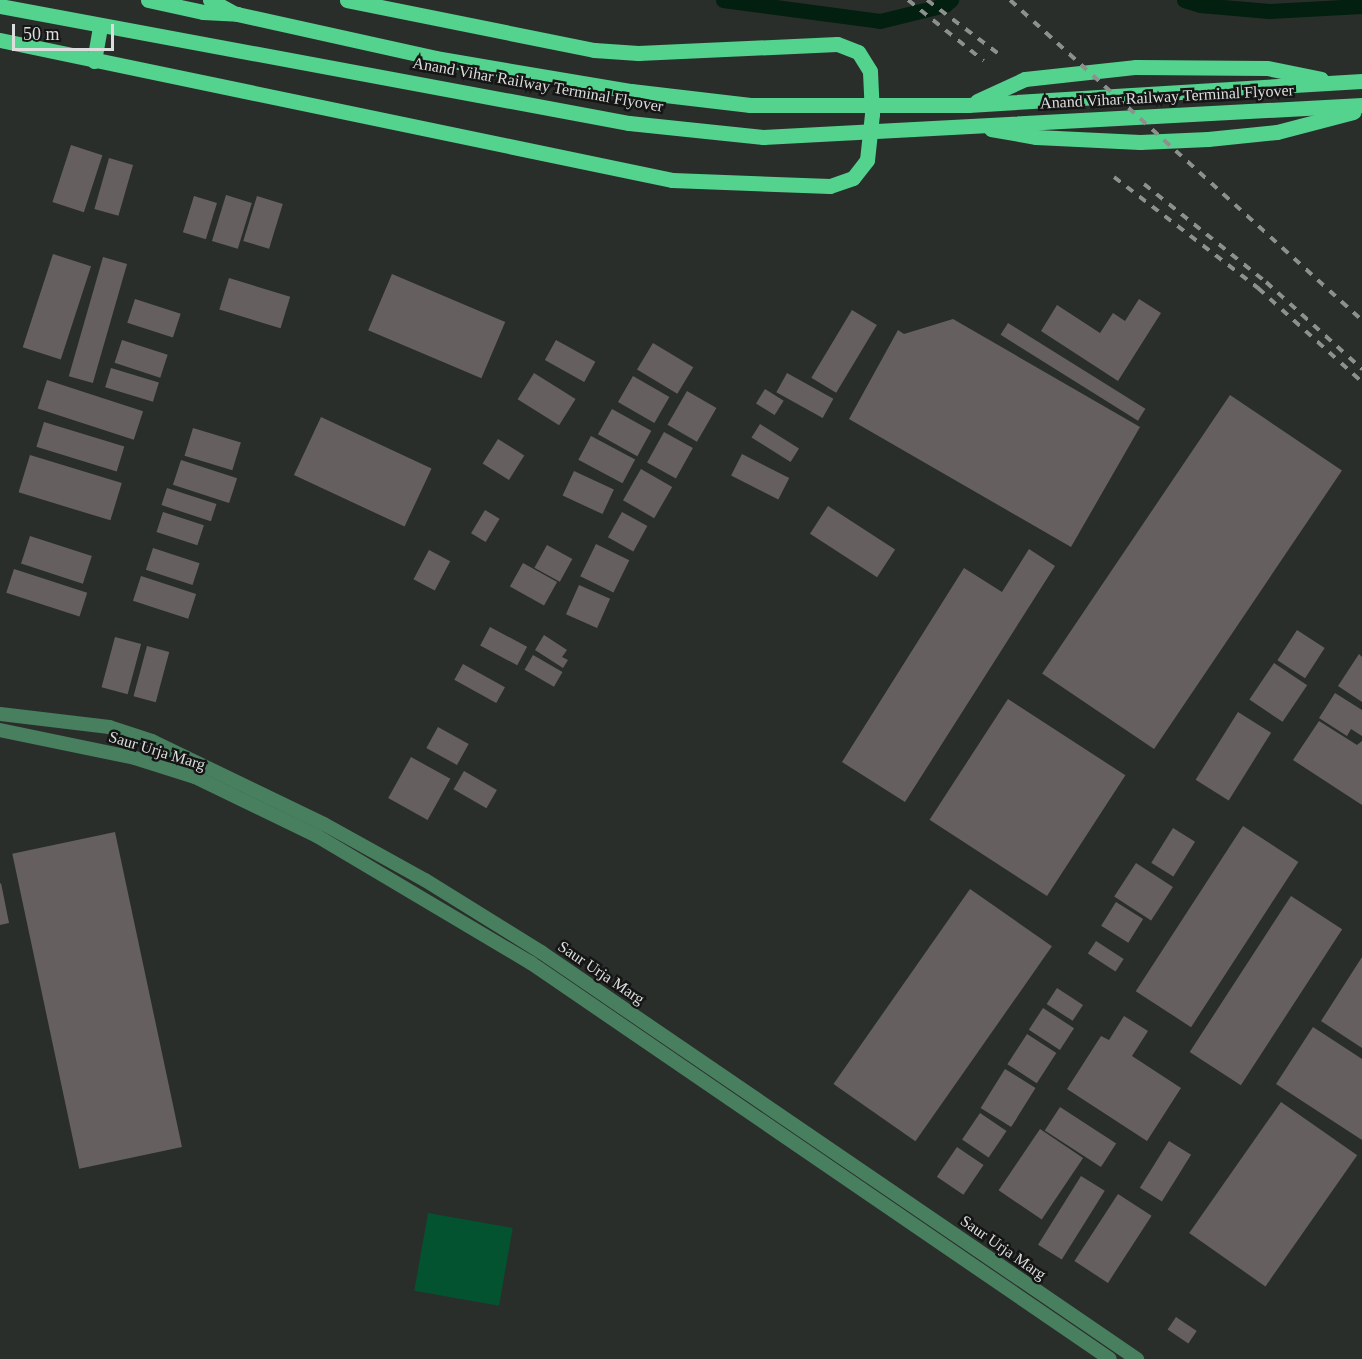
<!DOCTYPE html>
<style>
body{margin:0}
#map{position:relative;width:1362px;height:1359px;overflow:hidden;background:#2a2e2b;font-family:Georgia,serif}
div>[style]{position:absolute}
.green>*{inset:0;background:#045330;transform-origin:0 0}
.canal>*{height:15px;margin:-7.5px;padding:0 7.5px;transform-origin:7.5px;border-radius:7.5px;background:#021f0f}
.building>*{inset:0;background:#65605f;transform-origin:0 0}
.minor>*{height:14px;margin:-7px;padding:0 7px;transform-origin:7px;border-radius:7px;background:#48805f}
.major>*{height:15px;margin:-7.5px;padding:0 7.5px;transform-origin:7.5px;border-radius:7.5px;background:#54d38f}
.rail>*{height:4px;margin-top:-2px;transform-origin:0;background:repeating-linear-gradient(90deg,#8d918e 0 8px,transparent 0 16px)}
span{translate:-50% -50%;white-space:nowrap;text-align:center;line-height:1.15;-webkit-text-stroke:5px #141514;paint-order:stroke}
.street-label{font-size:16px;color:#dbdedc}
.scale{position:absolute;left:12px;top:24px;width:102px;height:27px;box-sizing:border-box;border:3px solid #dbdedc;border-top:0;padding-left:8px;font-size:18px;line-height:21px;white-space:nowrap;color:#dbdedc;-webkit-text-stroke:4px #141514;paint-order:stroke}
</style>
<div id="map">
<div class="green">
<div style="left:428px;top:1213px;width:86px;height:79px;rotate:10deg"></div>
</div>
<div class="canal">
<div style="left:723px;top:0;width:158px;rotate:7.6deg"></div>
<div style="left:880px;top:21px;width:67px;rotate:-13.8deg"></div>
<div style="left:945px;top:5px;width:8px;rotate:-40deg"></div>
<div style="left:1184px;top:0;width:17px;rotate:17deg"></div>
<div style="left:1200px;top:5px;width:69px;rotate:5deg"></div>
<div style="left:1269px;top:11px;width:93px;rotate:-3.1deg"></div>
</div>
<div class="building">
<div style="left:71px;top:145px;width:33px;height:60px;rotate:18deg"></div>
<div style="left:109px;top:158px;width:25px;height:53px;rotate:16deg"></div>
<div style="left:226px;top:195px;width:27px;height:48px;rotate:17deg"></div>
<div style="left:194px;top:196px;width:24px;height:38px;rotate:17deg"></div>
<div style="left:257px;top:196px;width:27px;height:47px;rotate:17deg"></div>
<div style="left:53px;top:254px;width:40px;height:98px;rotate:18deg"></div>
<div style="left:103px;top:257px;width:25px;height:124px;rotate:16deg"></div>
<div style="left:392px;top:274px;width:123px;height:61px;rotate:23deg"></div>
<div style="left:229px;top:278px;width:64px;height:33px;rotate:17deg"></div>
<div style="left:135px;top:299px;width:48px;height:25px;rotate:18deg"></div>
<div style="clip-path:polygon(1139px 299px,1161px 313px,1118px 381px,1041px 331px,1057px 305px,1100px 333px,1113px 313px,1125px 321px)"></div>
<div style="left:852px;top:310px;width:29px;height:79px;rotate:31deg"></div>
<div style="clip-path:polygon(953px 319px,1140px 427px,1071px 547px,849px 419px,898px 330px,904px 334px)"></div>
<div style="left:1008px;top:323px;width:162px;height:14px;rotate:32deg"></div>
<div style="left:122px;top:340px;width:48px;height:24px;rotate:18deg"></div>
<div style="left:556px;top:340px;width:45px;height:23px;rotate:29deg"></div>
<div style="left:653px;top:343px;width:47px;height:31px;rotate:31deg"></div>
<div style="left:111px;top:368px;width:50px;height:20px;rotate:17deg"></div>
<div style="left:534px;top:373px;width:49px;height:31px;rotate:32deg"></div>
<div style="left:787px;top:373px;width:53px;height:22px;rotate:29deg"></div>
<div style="left:633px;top:376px;width:42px;height:30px;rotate:30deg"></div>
<div style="left:47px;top:380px;width:101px;height:30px;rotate:18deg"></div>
<div style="left:765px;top:389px;width:22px;height:17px;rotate:32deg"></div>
<div style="left:687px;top:391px;width:34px;height:39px;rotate:30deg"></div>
<div style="left:1230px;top:395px;width:135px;height:336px;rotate:34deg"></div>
<div style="left:612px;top:409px;width:45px;height:29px;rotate:29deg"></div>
<div style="left:321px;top:417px;width:122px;height:64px;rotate:25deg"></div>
<div style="left:44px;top:422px;width:84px;height:26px;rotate:17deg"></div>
<div style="left:760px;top:424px;width:46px;height:16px;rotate:32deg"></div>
<div style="left:193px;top:428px;width:50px;height:29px;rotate:17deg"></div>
<div style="left:664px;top:432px;width:33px;height:35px;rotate:29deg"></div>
<div style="left:591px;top:436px;width:50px;height:27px;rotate:28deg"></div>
<div style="left:498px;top:439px;width:31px;height:29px;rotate:32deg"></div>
<div style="left:742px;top:454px;width:53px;height:24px;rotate:27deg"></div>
<div style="left:30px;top:455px;width:96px;height:39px;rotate:17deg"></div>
<div style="left:181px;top:460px;width:59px;height:26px;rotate:18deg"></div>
<div style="left:641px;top:469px;width:36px;height:36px;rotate:30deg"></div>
<div style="left:574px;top:471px;width:44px;height:27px;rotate:25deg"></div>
<div style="left:167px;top:488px;width:52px;height:18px;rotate:18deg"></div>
<div style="left:828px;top:506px;width:80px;height:33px;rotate:33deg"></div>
<div style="left:485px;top:510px;width:17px;height:27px;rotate:31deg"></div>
<div style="left:163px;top:512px;width:43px;height:21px;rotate:18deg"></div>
<div style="left:622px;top:512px;width:29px;height:29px;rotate:29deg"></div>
<div style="left:30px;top:536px;width:65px;height:29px;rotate:18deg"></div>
<div style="left:596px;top:544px;width:37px;height:36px;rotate:26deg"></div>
<div style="left:547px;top:545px;width:29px;height:26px;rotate:29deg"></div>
<div style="left:153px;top:548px;width:49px;height:23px;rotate:18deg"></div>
<div style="clip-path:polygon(1029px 549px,1055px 566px,905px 802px,842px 762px,964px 568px,1002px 592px)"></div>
<div style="left:429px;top:550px;width:24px;height:33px;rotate:28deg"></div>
<div style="left:523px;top:563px;width:39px;height:27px;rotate:29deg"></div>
<div style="left:14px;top:569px;width:77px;height:25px;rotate:18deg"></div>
<div style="left:141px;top:576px;width:58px;height:26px;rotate:18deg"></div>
<div style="left:579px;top:585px;width:34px;height:32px;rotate:24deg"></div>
<div style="left:490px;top:627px;width:42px;height:21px;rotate:28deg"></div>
<div style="left:1297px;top:630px;width:33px;height:36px;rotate:33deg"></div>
<div style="clip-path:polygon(544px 635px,567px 650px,562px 657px,568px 660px,563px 668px,535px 650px)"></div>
<div style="left:115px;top:637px;width:27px;height:52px;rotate:15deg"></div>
<div style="left:147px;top:646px;width:23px;height:52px;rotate:15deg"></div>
<div style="clip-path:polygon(1359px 654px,1362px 657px,1362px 702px,1338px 686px)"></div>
<div style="left:533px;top:655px;width:34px;height:17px;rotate:30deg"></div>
<div style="left:1274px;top:663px;width:40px;height:44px;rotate:34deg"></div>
<div style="left:463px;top:664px;width:48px;height:18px;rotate:29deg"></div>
<div style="clip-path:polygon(1335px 693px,1362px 710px,1362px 736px,1351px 729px,1347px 736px,1319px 718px)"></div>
<div style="left:1008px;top:699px;width:140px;height:144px;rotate:33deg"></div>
<div style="left:1238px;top:712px;width:39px;height:80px;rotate:32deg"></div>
<div style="clip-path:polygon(1319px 721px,1357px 745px,1362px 741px,1362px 805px,1293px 760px)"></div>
<div style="left:438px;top:727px;width:35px;height:24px;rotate:29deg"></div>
<div style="left:411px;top:757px;width:45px;height:47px;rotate:29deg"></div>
<div style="left:464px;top:771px;width:38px;height:21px;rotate:30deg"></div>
<div style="left:1243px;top:826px;width:66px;height:197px;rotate:33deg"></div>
<div style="left:1173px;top:828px;width:26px;height:41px;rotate:32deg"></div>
<div style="left:115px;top:832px;width:322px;height:105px;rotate:78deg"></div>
<div style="left:1136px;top:863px;width:44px;height:40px;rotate:33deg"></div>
<div style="clip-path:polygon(1px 883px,9px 923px,0 925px,0 884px)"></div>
<div style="left:970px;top:889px;width:100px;height:238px;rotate:35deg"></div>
<div style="left:1291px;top:896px;width:61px;height:186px;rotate:33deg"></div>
<div style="left:1116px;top:902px;width:32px;height:28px;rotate:32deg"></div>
<div style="left:1096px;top:941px;width:33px;height:15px;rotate:33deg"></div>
<div style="clip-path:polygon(1362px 957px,1362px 1048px,1321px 1021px)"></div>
<div style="left:1057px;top:988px;width:31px;height:19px;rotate:33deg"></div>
<div style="left:1043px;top:1008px;width:37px;height:26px;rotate:33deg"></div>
<div style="clip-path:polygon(1124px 1016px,1148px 1031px,1132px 1056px,1181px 1088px,1147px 1141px,1067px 1089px,1101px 1036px,1109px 1040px)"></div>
<div style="clip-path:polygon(1313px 1027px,1362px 1059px,1362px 1140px,1276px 1084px)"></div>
<div style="left:1027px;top:1034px;width:35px;height:36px;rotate:33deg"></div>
<div style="left:1005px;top:1069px;width:36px;height:46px;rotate:32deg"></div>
<div style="left:1281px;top:1102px;width:93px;height:160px;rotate:35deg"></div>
<div style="left:1060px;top:1107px;width:67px;height:28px;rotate:33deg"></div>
<div style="left:980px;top:1113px;width:32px;height:32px;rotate:34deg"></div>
<div style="left:1040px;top:1129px;width:52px;height:74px;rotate:34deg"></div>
<div style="left:1169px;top:1141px;width:26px;height:55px;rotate:32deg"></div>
<div style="left:957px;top:1147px;width:32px;height:36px;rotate:34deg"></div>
<div style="left:1081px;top:1176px;width:28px;height:81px;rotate:32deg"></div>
<div style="left:1118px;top:1194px;width:40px;height:80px;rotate:33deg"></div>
<div style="left:1176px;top:1317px;width:25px;height:15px;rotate:34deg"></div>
</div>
<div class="minor">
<div style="left:0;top:714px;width:110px;rotate:6.8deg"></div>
<div style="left:109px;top:727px;width:45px;rotate:18deg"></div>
<div style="left:152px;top:741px;width:191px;rotate:25.8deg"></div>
<div style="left:324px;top:824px;width:115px;rotate:29deg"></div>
<div style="left:425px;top:880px;width:137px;rotate:31.8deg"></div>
<div style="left:541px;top:952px;width:722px;rotate:34.33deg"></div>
<div style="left:0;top:730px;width:138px;rotate:11.7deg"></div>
<div style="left:135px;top:758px;width:63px;rotate:17.6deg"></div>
<div style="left:195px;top:777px;width:136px;rotate:25.8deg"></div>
<div style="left:317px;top:836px;width:249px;rotate:30.7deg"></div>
<div style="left:531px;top:963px;width:701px;rotate:34.37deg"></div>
</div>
<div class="major">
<div style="left:148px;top:0;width:56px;rotate:12.3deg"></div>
<div style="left:203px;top:12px;width:34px;rotate:3deg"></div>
<div style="left:237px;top:14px;width:203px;rotate:12.5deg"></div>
<div style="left:435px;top:58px;width:199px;rotate:9.6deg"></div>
<div style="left:631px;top:91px;width:120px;rotate:6.7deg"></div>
<div style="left:750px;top:105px;width:218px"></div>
<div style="left:968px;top:105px;width:395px;rotate:-3.5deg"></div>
<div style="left:210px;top:0;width:25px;rotate:29deg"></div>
<div style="left:0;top:6px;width:640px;rotate:10.54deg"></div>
<div style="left:629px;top:123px;width:135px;rotate:6deg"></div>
<div style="left:763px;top:137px;width:600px;rotate:-3.06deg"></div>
<div style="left:0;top:40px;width:686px;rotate:11.77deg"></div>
<div style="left:672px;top:180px;width:158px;rotate:2.2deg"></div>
<div style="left:830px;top:186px;width:24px;rotate:-19deg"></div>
<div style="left:853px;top:178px;width:23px;rotate:-52deg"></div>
<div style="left:867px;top:160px;width:46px;rotate:-83.8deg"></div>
<div style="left:872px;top:114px;width:43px;rotate:-92.7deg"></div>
<div style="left:870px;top:71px;width:22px;rotate:-122deg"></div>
<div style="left:858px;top:52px;width:22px;rotate:-159deg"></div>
<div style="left:837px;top:44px;width:199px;rotate:177.4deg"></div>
<div style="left:638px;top:53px;width:44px;rotate:-176.1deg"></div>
<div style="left:594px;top:50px;width:252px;rotate:-168.6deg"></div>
<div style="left:94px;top:61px;width:36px;rotate:-80deg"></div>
<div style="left:977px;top:101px;width:53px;rotate:-24.6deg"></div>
<div style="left:1025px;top:79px;width:112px;rotate:-6.2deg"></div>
<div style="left:1136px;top:67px;width:131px;rotate:0.4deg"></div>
<div style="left:1267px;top:68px;width:55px;rotate:11.5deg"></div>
<div style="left:991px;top:129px;width:46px;rotate:10.1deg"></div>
<div style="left:1036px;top:137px;width:104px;rotate:2.8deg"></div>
<div style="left:1140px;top:142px;width:68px;rotate:-2.5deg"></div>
<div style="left:1208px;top:139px;width:69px;rotate:-5.8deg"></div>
<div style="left:1277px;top:132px;width:79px;rotate:-14.7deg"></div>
</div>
<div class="rail">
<div style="left:908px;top:0;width:97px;rotate:38.8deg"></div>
<div style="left:927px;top:0;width:90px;rotate:36.9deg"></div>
<div style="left:1010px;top:0;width:476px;rotate:42.3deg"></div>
<div style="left:1114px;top:177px;width:182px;rotate:37.6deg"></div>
<div style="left:1258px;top:288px;width:140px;rotate:42.1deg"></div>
<div style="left:1144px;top:184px;width:156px;rotate:38.8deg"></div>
<div style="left:1266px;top:282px;width:130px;rotate:42.2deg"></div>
</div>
<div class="street-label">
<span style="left:538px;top:85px;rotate:10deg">Anand Vihar Railway Terminal Flyover</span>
<span style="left:1167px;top:97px;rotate:-3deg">Anand Vihar Railway Terminal Flyover</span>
<span style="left:157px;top:751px;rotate:17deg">Saur Urja Marg</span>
<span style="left:601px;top:973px;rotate:34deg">Saur Urja Marg</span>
<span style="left:1003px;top:1248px;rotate:35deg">Saur Urja Marg</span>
</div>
<div class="scale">50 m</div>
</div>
